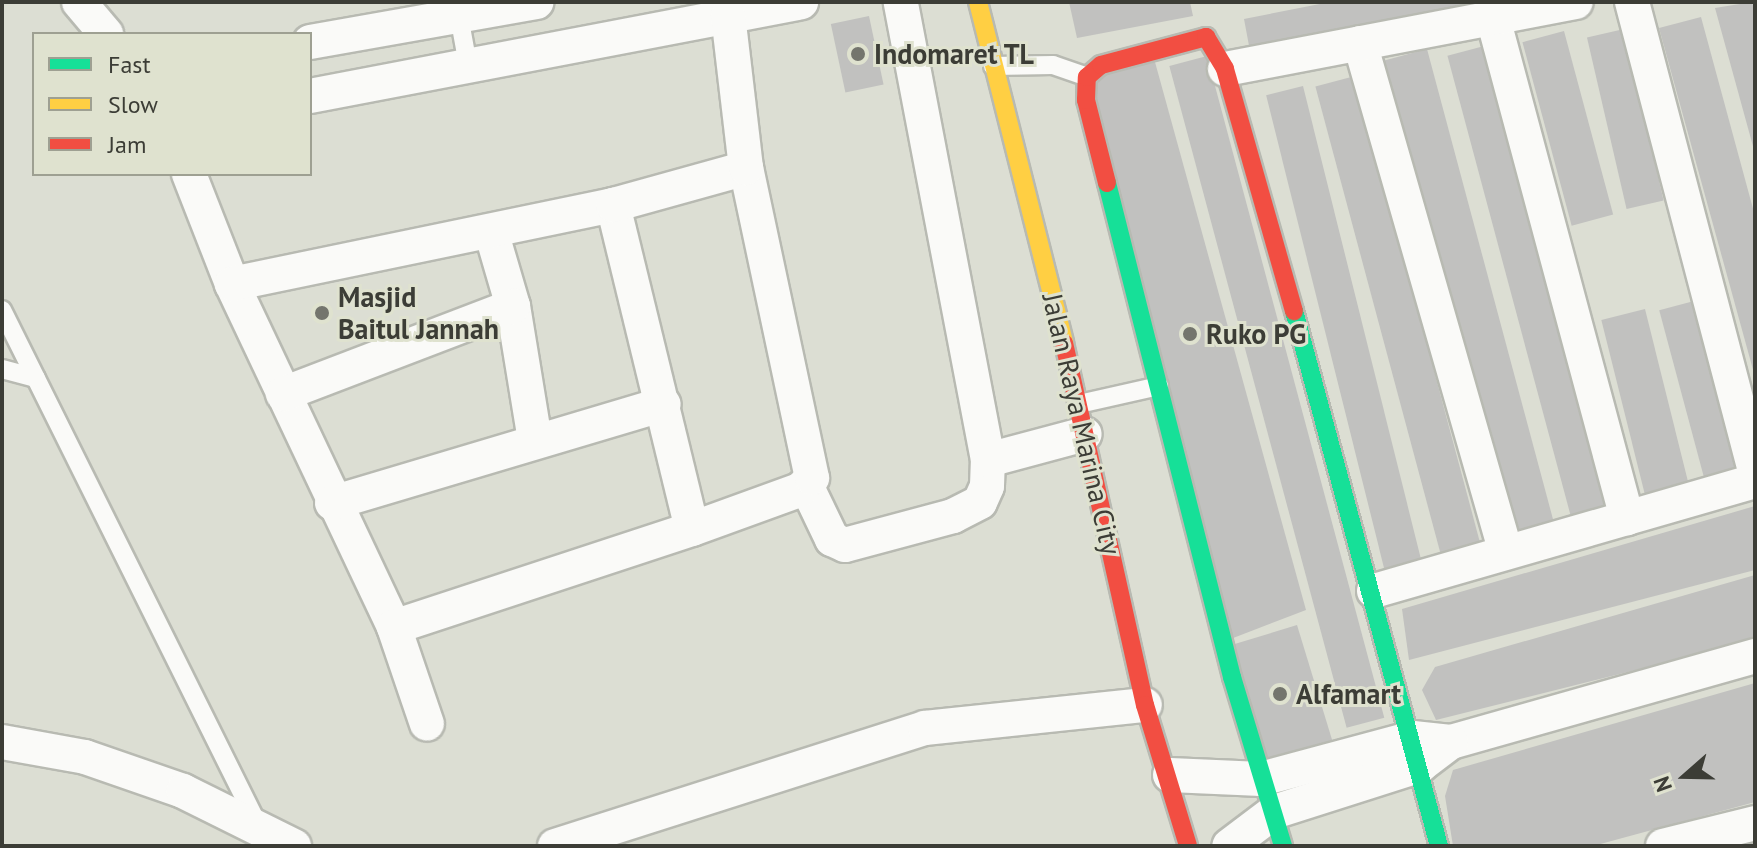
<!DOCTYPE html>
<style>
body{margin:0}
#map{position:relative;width:1757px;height:848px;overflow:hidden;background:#dcded3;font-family:"PT Sans",sans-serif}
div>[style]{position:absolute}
.building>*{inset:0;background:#c1c1bf;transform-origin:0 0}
.roads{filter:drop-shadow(2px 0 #b8bab2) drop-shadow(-2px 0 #b8bab2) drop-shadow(0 2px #b8bab2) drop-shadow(0 -2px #b8bab2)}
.lane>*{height:18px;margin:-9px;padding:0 9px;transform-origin:9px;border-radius:9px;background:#fafaf8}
.street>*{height:34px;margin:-17px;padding:0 17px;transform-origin:17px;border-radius:17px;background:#fafaf8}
.fast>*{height:18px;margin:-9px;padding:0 9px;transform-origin:9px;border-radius:9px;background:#16e098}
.slow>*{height:18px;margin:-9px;padding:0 9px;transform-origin:9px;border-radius:9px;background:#ffcf43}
.jam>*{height:18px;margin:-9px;padding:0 9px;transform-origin:9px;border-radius:9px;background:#f24e42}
.dots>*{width:22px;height:22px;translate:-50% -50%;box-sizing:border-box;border:4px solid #dfe2cf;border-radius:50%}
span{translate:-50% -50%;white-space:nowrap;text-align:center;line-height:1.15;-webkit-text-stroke:6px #dfe2cf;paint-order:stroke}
.poi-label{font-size:28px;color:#3c3d36;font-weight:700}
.left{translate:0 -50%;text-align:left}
.street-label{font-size:28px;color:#3c3d36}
.frame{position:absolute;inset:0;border:4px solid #3c3d36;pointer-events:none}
.legend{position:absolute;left:32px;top:32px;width:280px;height:144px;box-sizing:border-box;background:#dfe2cf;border:2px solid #9ea092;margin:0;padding:10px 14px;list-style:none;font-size:24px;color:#3c3d36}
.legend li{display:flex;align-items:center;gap:16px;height:40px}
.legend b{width:40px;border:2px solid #9ea092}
.north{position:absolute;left:1645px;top:736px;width:80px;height:80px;-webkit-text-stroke:6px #dfe2cf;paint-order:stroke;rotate:250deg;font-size:22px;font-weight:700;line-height:32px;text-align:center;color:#3c3d36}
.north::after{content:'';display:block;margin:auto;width:28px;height:36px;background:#3c3d36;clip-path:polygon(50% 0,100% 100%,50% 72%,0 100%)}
</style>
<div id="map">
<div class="building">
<div style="clip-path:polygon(1069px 2px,1190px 2px,1193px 16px,1077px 38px)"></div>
<div style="clip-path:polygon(1330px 2px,1498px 2px,1250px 51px,1244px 19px)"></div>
<div style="clip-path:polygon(1752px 2px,1755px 13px,1754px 150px,1715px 8px)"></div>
<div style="left:869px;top:16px;width:70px;height:39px;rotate:78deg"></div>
<div style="clip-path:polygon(1701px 17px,1755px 216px,1755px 377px,1659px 28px)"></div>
<div style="left:1624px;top:29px;width:176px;height:38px;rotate:77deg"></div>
<div style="left:1564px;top:31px;width:190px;height:43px;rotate:75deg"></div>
<div style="left:1488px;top:45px;width:477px;height:42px;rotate:75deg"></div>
<div style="left:1427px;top:49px;width:490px;height:44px;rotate:75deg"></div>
<div style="left:1207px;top:56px;width:685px;height:39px;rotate:75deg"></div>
<div style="clip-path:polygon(1155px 62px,1306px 610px,1228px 640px,1087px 77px)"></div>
<div style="left:1355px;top:76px;width:486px;height:41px;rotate:75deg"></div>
<div style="left:1303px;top:86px;width:493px;height:38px;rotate:76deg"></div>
<div style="left:1694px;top:301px;width:180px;height:36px;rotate:75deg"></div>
<div style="left:1645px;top:309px;width:187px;height:45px;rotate:76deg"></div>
<div style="clip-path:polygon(1755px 506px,1755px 570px,1409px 660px,1402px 609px)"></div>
<div style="clip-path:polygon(1755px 575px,1755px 640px,1436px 720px,1422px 690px,1435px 667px)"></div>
<div style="left:1297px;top:625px;width:123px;height:72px;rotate:73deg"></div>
<div style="clip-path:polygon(1755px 683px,1755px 802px,1593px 846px,1453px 846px,1445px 796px,1453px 770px)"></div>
</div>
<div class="roads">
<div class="lane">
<div style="left:459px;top:16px;width:50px;rotate:79.6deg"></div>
<div style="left:993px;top:66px;width:60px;rotate:-1deg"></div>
<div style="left:1053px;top:65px;width:36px;rotate:19deg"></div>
<div style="left:2px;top:310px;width:575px;rotate:63.57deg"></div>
<div style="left:2px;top:369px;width:35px;rotate:15deg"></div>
<div style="left:1079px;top:404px;width:82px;rotate:-12.7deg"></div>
</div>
<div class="street">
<div style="left:79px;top:2px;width:42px;rotate:49.8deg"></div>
<div style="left:1632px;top:2px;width:484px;rotate:75.3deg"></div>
<div style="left:1493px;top:18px;width:518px;rotate:75deg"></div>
<div style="left:310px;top:42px;width:230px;rotate:-10deg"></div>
<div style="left:1360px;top:43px;width:530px;rotate:74.02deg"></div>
<div style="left:1225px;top:69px;width:357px;rotate:-10.8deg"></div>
<div style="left:310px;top:96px;width:500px;rotate:-10.8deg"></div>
<div style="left:189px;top:174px;width:118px;rotate:68.6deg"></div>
<div style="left:232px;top:284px;width:379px;rotate:64.7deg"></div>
<div style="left:394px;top:627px;width:102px;rotate:71.2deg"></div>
<div style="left:613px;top:205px;width:333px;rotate:76.3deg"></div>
<div style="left:491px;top:231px;width:78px;rotate:73.7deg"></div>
<div style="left:513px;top:306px;width:136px;rotate:80.7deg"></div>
<div style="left:232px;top:284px;width:389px;rotate:-11.7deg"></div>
<div style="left:613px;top:205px;width:138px;rotate:-15.5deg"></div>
<div style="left:283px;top:394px;width:246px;rotate:-20.9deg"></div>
<div style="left:988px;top:460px;width:100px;rotate:-15deg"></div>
<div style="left:807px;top:487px;width:58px;rotate:64.3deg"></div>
<div style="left:832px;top:539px;width:14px;rotate:25deg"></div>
<div style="left:845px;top:545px;width:112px;rotate:-15deg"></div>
<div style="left:953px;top:516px;width:30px;rotate:-27deg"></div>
<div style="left:980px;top:502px;width:17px;rotate:-66deg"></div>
<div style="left:987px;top:486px;width:26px;rotate:-88deg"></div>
<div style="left:988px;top:460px;width:466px;rotate:-100.8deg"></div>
<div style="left:332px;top:503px;width:346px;rotate:-16.6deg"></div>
<div style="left:1374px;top:591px;width:397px;rotate:-16.1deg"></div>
<div style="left:394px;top:627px;width:314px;rotate:-18.2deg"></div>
<div style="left:692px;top:529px;width:115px;rotate:-19.9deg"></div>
<div style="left:800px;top:490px;width:17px;rotate:-45deg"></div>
<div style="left:812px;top:478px;width:317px;rotate:-102deg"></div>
<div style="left:746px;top:168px;width:154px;rotate:-96.7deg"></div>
<div style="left:2px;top:742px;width:84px;rotate:10.2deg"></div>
<div style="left:85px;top:757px;width:104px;rotate:19.1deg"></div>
<div style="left:183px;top:791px;width:124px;rotate:26.4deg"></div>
<div style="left:1451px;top:742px;width:316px;rotate:-15.8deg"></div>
<div style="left:1170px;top:775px;width:91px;rotate:2.5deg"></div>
<div style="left:1261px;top:779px;width:157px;rotate:-15.1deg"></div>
<div style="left:1413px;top:738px;width:38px;rotate:6deg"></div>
<div style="left:1451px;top:742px;width:38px;rotate:143deg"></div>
<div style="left:1421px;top:765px;width:154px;rotate:162.3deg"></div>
<div style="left:1274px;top:812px;width:56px;rotate:142.9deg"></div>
<div style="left:555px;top:846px;width:388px;rotate:-17.7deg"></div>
<div style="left:925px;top:728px;width:221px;rotate:-6deg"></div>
<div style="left:1663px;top:846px;width:95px;rotate:-14deg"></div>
</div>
<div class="fast">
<div style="left:1107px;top:183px;width:510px;rotate:75.8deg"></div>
<div style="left:1232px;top:677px;width:177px;rotate:73.2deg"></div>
<div style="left:1294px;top:311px;width:554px;rotate:74.84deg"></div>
</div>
<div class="slow">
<div style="left:978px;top:2px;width:352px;rotate:75.8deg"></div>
</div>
<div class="jam">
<div style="left:1107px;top:183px;width:86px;rotate:-104.2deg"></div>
<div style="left:1086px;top:100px;width:23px;rotate:-88deg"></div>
<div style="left:1087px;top:77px;width:18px;rotate:-41deg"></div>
<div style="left:1101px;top:65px;width:109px;rotate:-14.9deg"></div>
<div style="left:1206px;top:37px;width:37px;rotate:59deg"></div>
<div style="left:1225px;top:69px;width:252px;rotate:74.1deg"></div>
<div style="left:1064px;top:343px;width:371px;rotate:77.4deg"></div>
<div style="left:1145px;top:705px;width:147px;rotate:73deg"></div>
</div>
</div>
<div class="dots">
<div style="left:858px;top:54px;background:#74756d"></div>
<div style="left:322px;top:313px;background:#74756d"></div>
<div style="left:1190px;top:334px;background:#74756d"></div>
<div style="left:1280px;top:694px;background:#74756d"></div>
</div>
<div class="poi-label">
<span class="left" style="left:874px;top:54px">Indomaret TL</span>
<span class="left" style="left:338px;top:313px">Masjid<br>Baitul Jannah</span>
<span class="left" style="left:1206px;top:334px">Ruko PG</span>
<span class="left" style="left:1296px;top:694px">Alfamart</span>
</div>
<div class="street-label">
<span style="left:1082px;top:424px;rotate:77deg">Jalan Raya Marina City</span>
</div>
<div class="frame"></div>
<ul class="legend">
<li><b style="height:10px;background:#16e098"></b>Fast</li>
<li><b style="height:10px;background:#ffcf43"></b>Slow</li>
<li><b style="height:10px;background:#f24e42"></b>Jam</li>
</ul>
<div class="north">N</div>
</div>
